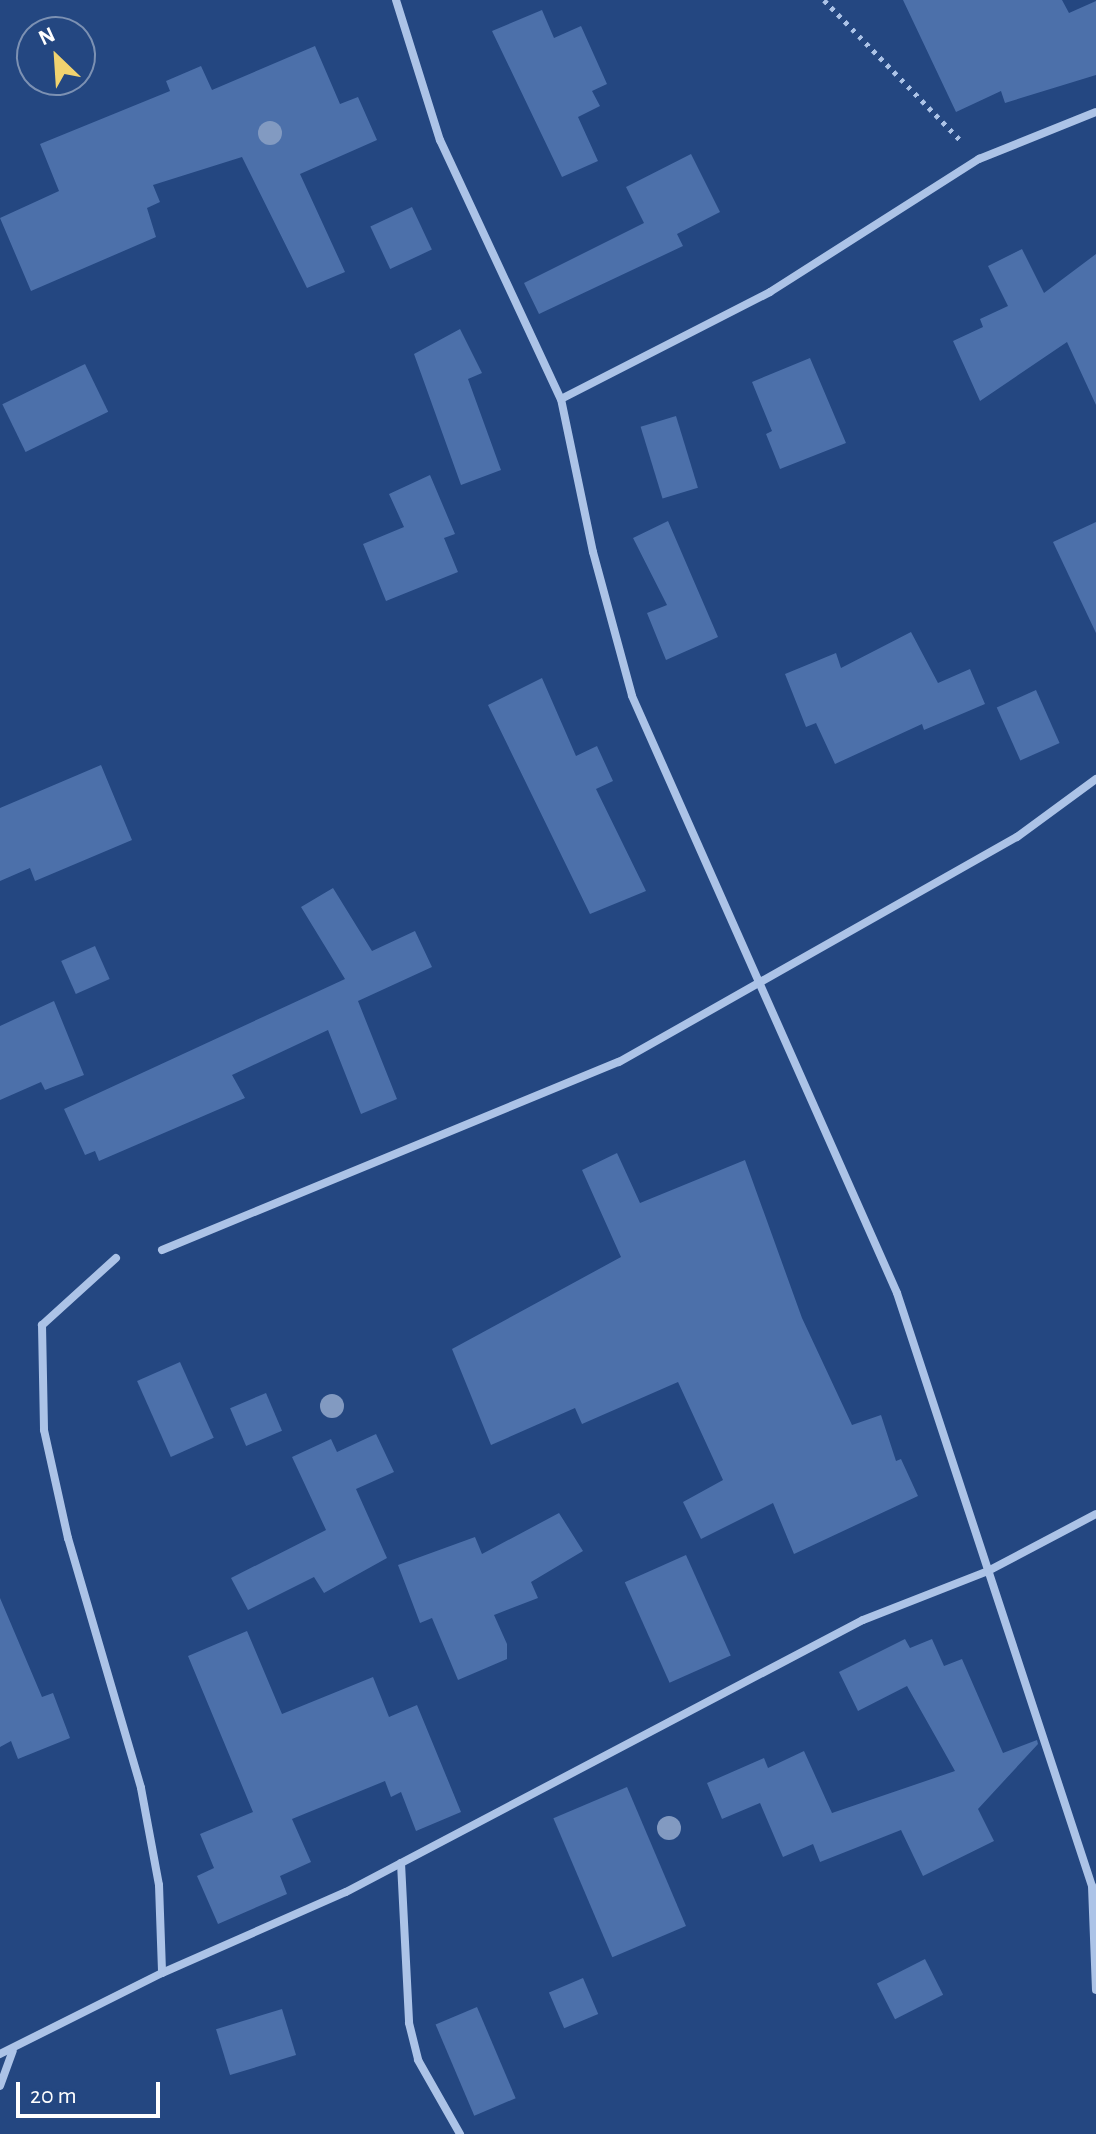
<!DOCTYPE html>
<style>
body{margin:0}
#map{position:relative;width:1096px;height:2134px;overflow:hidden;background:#244781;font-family:"Alegreya Sans",sans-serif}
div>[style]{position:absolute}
.building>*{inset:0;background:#4c70aa;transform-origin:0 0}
.path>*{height:5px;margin-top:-2.5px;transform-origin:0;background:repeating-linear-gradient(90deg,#acc3e7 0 4px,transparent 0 10px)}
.street>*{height:8px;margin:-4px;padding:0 4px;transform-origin:4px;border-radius:4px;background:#acc3e7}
.trees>*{width:24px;height:24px;margin:-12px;border-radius:50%;background:#829ac1}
span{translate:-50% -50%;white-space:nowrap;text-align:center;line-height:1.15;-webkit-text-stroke:8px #244781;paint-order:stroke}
.north{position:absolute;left:16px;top:16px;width:80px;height:80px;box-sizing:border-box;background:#244781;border:2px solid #7c91b3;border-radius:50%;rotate:335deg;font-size:22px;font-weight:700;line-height:32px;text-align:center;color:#fff}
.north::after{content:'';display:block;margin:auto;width:28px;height:36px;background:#f1d36f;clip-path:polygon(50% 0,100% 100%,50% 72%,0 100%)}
.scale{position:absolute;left:16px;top:2082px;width:144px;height:36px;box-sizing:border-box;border:4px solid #fff;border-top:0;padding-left:10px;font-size:24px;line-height:28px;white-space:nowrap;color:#fff;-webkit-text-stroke:6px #244781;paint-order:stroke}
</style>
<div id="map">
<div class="building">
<div style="clip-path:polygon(903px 0,1062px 0,1069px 13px,1096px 1px,1096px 75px,1005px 103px,1001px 91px,956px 112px)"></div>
<div style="clip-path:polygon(542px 10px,554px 38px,581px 26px,607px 84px,592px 91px,600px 106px,578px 117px,598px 161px,562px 177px,492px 31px)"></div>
<div style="clip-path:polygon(315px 46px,340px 104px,358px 97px,377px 140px,300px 174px,345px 272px,307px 288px,242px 157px,153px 185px,160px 202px,147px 208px,156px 237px,31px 291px,0 218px,59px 191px,40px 144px,170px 91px,166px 81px,201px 66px,212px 90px)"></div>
<div style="clip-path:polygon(691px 154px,720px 212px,677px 234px,683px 246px,539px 314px,524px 283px,644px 223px,626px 187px)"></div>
<div style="left:412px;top:207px;width:47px;height:46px;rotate:65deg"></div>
<div style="clip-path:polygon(1022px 249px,1044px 293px,1096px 254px,1096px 405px,1067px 342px,980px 401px,953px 341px,983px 327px,980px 319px,1008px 306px,988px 266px)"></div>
<div style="clip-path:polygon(460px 329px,482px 373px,468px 379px,501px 470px,461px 485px,414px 354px)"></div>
<div style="clip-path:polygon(810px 358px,846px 443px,780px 469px,766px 434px,772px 431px,752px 382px)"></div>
<div style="left:85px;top:364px;width:53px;height:92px;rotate:64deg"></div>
<div style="left:676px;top:416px;width:75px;height:37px;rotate:73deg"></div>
<div style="clip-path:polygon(430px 475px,455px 534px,444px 538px,458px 572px,386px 601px,363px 544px,404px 527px,389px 494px)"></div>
<div style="clip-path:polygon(668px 521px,718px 637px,666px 660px,647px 613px,667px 605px,633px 538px)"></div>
<div style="clip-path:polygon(1096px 522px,1096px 633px,1053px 542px)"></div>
<div style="clip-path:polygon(911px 632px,938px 683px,970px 669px,985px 704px,924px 730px,922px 724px,835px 764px,816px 723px,806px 727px,785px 674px,836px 653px,841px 668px)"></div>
<div style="clip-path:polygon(542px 678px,576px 756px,597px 746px,613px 781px,596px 789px,646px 891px,590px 914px,488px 705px)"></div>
<div style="left:1036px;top:690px;width:58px;height:43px;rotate:66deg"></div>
<div style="clip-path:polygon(101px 765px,132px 840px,35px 881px,30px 868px,0 881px,0 808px)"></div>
<div style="clip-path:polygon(333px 888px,372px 951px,415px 931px,432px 967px,358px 1001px,397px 1099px,361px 1114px,328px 1030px,232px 1075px,245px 1098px,99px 1161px,95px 1151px,85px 1155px,64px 1109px,345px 979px,301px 907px)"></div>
<div style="left:95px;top:946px;width:36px;height:37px;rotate:66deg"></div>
<div style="clip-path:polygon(54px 1001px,84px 1075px,45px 1090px,41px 1082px,0 1100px,0 1026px)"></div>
<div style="clip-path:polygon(617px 1153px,640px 1203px,745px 1160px,802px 1318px,852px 1425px,881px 1415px,896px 1461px,901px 1459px,918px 1496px,794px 1554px,773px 1503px,701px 1539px,683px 1502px,723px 1480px,678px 1382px,582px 1424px,575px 1408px,491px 1445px,452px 1349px,621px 1257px,582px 1170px)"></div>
<div style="left:180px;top:1362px;width:83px;height:47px;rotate:66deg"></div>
<div style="left:266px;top:1393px;width:41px;height:39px;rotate:67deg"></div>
<div style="clip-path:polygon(376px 1434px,394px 1472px,356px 1489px,387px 1558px,324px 1593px,314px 1577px,248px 1610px,231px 1578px,326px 1530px,292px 1457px,331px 1439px,337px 1452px)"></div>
<div style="clip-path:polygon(559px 1513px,583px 1551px,531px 1582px,538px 1598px,494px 1615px,507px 1644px,507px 1659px,458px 1680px,432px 1618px,420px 1623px,398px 1565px,475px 1537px,482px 1554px)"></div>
<div style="left:686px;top:1555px;width:110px;height:67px;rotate:66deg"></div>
<div style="clip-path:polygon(0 1598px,42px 1697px,53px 1693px,70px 1738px,18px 1759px,11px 1741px,0 1747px)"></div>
<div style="clip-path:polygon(247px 1631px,282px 1714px,373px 1677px,389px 1717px,417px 1705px,461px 1812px,416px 1831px,401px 1792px,391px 1797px,385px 1781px,292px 1819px,311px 1862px,280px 1876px,287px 1894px,218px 1924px,197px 1876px,214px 1868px,200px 1834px,253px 1812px,188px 1656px)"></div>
<div style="clip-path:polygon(905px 1639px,910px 1648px,932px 1639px,944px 1666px,962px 1659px,1003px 1753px,1037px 1740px,1038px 1744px,978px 1809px,994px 1841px,923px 1876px,901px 1830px,820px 1862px,813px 1844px,783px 1857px,760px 1803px,722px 1819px,707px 1783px,764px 1758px,768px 1768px,804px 1751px,832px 1813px,955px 1771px,907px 1686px,858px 1711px,839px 1672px)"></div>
<div style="left:627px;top:1787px;width:151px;height:80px;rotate:67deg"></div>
<div style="left:925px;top:1959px;width:40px;height:54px;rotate:63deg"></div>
<div style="left:583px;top:1978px;width:39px;height:37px;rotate:67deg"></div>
<div style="left:477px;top:2007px;width:99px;height:45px;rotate:67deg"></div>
<div style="left:282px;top:2009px;width:48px;height:69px;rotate:73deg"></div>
</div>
<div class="path">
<div style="left:824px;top:0;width:195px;rotate:45.8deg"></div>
</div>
<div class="street">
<div style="left:396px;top:0;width:147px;rotate:72.6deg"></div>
<div style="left:440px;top:140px;width:286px;rotate:65deg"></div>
<div style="left:561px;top:399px;width:156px;rotate:78.2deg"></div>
<div style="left:593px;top:552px;width:149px;rotate:74.8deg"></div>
<div style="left:632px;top:696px;width:653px;rotate:66.06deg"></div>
<div style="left:897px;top:1293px;width:624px;rotate:71.8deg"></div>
<div style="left:1092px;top:1886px;width:104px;rotate:87.8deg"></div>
<div style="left:561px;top:399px;width:235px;rotate:-27.1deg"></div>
<div style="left:770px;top:292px;width:248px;rotate:-32.5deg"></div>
<div style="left:979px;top:159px;width:126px;rotate:-21.9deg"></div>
<div style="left:162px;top:1250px;width:494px;rotate:-22.4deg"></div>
<div style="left:619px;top:1062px;width:457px;rotate:-29.5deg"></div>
<div style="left:1017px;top:837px;width:98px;rotate:-36.3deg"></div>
<div style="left:116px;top:1258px;width:100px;rotate:137.8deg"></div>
<div style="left:42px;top:1325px;width:105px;rotate:88.9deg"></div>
<div style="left:44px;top:1430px;width:111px;rotate:77.5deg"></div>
<div style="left:68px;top:1538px;width:260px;rotate:73.7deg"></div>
<div style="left:141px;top:1788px;width:99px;rotate:79.5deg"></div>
<div style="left:159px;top:1885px;width:88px;rotate:88deg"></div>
<div style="left:401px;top:1863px;width:160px;rotate:87.1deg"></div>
<div style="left:409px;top:2023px;width:38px;rotate:76deg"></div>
<div style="left:418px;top:2060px;width:85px;rotate:60.4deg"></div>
<div style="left:0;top:2054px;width:181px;rotate:-26.6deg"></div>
<div style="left:162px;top:1973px;width:201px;rotate:-23.8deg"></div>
<div style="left:346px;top:1892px;width:584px;rotate:-27.75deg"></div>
<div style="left:863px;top:1620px;width:134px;rotate:-21.4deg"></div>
<div style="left:988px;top:1571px;width:122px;rotate:-27.8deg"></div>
<div style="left:0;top:2086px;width:37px;rotate:-70deg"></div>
</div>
<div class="trees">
<div style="left:270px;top:133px"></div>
<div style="left:332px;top:1406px"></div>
<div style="left:669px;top:1828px"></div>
</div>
<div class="north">N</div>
<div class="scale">20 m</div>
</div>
